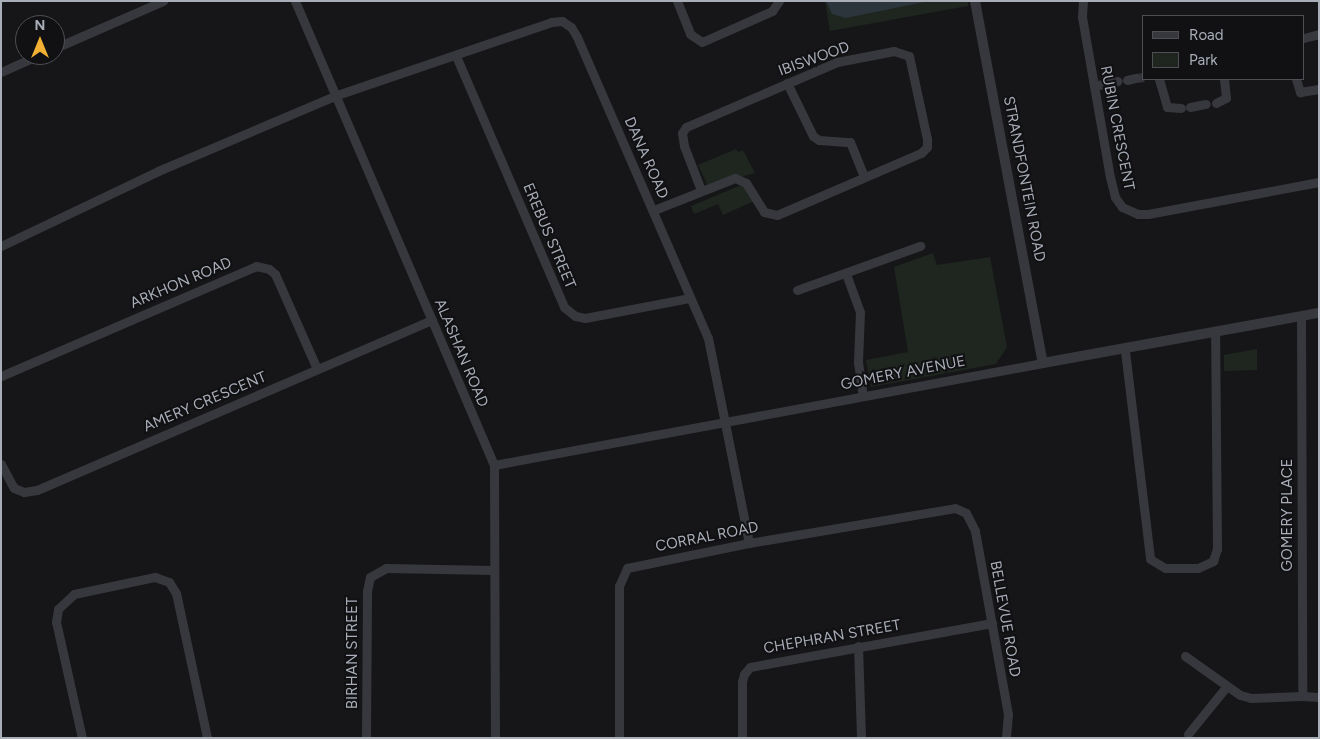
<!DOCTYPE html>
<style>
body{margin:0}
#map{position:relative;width:1320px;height:739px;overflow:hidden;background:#161618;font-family:Figtree,sans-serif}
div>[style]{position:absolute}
.green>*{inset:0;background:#1e261f}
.water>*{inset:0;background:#2c353c}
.minor-tunnel>*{height:9px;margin-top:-4.5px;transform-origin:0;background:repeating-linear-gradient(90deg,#333438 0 9px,transparent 0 13.5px)}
.minor>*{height:9px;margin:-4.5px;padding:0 4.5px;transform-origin:4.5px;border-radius:4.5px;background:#37383d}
.tertiary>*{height:10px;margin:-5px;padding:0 5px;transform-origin:5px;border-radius:5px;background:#37383d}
span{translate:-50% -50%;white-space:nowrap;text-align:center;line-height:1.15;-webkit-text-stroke:4px #111113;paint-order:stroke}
.street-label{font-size:15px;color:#a8adb8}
.frame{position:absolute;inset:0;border:2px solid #a8adb8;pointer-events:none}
.legend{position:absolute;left:1142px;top:15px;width:162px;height:65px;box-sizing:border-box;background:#111113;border:1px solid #4d4f55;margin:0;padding:6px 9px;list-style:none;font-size:15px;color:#a8adb8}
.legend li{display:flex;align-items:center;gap:10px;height:25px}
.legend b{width:25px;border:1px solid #4d4f55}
.north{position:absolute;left:15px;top:15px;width:50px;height:50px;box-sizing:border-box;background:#111113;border:1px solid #4d4f55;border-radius:50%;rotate:0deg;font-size:14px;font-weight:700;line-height:20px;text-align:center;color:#a8adb8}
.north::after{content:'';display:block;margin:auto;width:18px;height:22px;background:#f2b134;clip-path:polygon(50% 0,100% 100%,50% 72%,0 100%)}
</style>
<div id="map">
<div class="green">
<div style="clip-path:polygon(825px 1px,968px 1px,968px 6px,830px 31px)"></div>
<div style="clip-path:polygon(736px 149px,738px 152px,743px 150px,755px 173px,708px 186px,698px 165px)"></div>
<div style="clip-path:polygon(739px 186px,744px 186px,754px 201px,723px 215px,718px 204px,694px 214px,691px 206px)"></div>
<div style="clip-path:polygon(933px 253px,937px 265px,990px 257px,1007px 347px,996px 364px,871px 387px,866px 360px,908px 352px,894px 267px)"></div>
<div style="clip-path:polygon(1257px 349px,1257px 370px,1224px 371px,1224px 355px)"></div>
</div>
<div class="water">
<div style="clip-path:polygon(826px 1px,929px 1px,846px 18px,832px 14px)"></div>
</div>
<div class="minor-tunnel">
<div style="left:1136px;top:78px;width:8px;rotate:-7deg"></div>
</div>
<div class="minor">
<div style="left:295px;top:1px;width:505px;rotate:66.79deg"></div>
<div style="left:494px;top:465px;width:273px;rotate:89.8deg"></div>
<div style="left:677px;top:1px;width:35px;rotate:68deg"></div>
<div style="left:690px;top:34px;width:14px;rotate:34deg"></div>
<div style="left:702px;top:42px;width:77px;rotate:-23.9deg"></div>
<div style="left:772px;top:11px;width:12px;rotate:-55deg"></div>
<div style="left:1083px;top:1px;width:16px;rotate:94deg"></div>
<div style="left:1082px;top:17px;width:162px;rotate:80.1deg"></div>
<div style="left:1110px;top:177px;width:21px;rotate:76deg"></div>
<div style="left:1115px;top:197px;width:12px;rotate:55deg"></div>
<div style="left:1122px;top:207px;width:17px;rotate:24deg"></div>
<div style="left:1138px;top:214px;width:10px"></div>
<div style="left:1148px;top:214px;width:174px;rotate:-10.6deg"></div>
<div style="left:1304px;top:38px;width:16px;rotate:-15deg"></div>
<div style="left:55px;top:48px;width:118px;rotate:-23.5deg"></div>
<div style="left:456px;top:56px;width:273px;rotate:66.7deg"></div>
<div style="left:564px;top:307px;width:14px;rotate:39deg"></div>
<div style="left:575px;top:316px;width:10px;rotate:11deg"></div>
<div style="left:585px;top:318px;width:107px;rotate:-10.8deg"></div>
<div style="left:1px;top:72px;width:42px;rotate:-24.1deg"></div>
<div style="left:1159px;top:79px;width:29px;rotate:74deg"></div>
<div style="left:1167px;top:107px;width:14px;rotate:4deg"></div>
<div style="left:1296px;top:79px;width:14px;rotate:73deg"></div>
<div style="left:1300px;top:92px;width:19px;rotate:-9deg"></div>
<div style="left:1127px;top:80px;width:9px;rotate:-13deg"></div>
<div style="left:787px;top:83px;width:59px;rotate:63.9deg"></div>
<div style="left:813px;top:136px;width:7px;rotate:34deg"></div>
<div style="left:819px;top:140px;width:31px;rotate:4deg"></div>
<div style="left:850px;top:142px;width:37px;rotate:68deg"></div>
<div style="left:1094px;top:86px;width:24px;rotate:-12deg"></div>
<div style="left:1216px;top:103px;width:11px;rotate:-27deg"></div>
<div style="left:1226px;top:98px;width:19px;rotate:-96deg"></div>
<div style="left:1190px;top:107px;width:16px;rotate:-11deg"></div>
<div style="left:654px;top:210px;width:87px;rotate:-21.6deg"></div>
<div style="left:735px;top:178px;width:12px;rotate:24deg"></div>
<div style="left:746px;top:183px;width:34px;rotate:58deg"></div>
<div style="left:764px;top:212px;width:13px;rotate:13deg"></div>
<div style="left:777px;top:215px;width:157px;rotate:-23.3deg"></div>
<div style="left:921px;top:153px;width:8px;rotate:-45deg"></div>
<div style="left:927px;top:147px;width:8px;rotate:-90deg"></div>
<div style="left:927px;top:139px;width:85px;rotate:-102.2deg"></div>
<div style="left:909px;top:56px;width:16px;rotate:-162deg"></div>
<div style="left:894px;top:51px;width:58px;rotate:169.1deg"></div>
<div style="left:837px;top:62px;width:164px;rotate:156.7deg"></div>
<div style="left:686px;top:127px;width:7px;rotate:124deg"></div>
<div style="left:682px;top:133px;width:13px;rotate:81deg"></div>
<div style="left:684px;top:146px;width:47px;rotate:68.9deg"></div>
<div style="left:1px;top:246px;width:174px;rotate:-25.5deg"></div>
<div style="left:158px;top:171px;width:194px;rotate:-23deg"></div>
<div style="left:337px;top:95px;width:226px;rotate:-18.8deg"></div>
<div style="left:551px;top:22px;width:11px;rotate:-5deg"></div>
<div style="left:562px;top:21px;width:11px;rotate:34deg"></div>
<div style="left:571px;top:27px;width:12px;rotate:59deg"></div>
<div style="left:577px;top:37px;width:328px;rotate:66.5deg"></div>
<div style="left:708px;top:338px;width:209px;rotate:78.7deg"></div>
<div style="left:846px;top:274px;width:40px;rotate:69.8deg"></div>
<div style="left:860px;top:312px;width:50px;rotate:92.3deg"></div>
<div style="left:858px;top:362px;width:34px;rotate:82deg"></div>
<div style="left:797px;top:290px;width:131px;rotate:-19.7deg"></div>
<div style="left:1301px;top:316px;width:380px;rotate:89.8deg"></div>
<div style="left:1302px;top:696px;width:17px;rotate:3deg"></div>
<div style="left:1125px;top:351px;width:209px;rotate:83.1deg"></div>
<div style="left:1150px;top:559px;width:17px;rotate:31deg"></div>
<div style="left:1165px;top:568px;width:33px"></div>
<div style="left:1198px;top:568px;width:17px;rotate:-25deg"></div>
<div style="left:1213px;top:561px;width:13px;rotate:-72deg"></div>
<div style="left:1217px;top:549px;width:215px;rotate:-90.5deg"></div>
<div style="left:1px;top:376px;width:278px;rotate:-23.3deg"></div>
<div style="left:256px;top:266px;width:13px;rotate:13deg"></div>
<div style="left:269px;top:269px;width:8px;rotate:40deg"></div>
<div style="left:275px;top:274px;width:104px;rotate:66.1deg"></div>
<div style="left:1px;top:464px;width:27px;rotate:62deg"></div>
<div style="left:14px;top:488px;width:11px;rotate:22deg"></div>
<div style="left:24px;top:492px;width:13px;rotate:-9deg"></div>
<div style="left:37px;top:490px;width:430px;rotate:-23.3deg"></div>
<div style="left:494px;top:465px;width:558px;rotate:-10.53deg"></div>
<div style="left:858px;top:646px;width:92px;rotate:88.1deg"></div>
<div style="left:1185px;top:656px;width:67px;rotate:35.3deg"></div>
<div style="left:1240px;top:695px;width:11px;rotate:15deg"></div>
<div style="left:1251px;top:698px;width:51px;rotate:-2.2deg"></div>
<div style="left:1188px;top:734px;width:60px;rotate:-51deg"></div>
<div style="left:82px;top:738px;width:119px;rotate:-102.6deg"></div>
<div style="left:56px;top:622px;width:13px;rotate:-81deg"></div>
<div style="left:58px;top:609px;width:22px;rotate:-43deg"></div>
<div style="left:74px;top:594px;width:83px;rotate:-11.9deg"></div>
<div style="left:155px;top:577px;width:15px;rotate:20deg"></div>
<div style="left:169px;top:582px;width:13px;rotate:58deg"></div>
<div style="left:176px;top:593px;width:148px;rotate:77.9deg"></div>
<div style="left:366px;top:738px;width:147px;rotate:-89.6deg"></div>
<div style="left:367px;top:591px;width:14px;rotate:-78deg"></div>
<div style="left:370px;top:577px;width:18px;rotate:-29deg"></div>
<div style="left:386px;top:568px;width:108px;rotate:1.1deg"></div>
<div style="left:619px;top:738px;width:152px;rotate:-90deg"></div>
<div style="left:619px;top:586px;width:20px;rotate:-66deg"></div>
<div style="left:627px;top:568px;width:125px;rotate:-11.6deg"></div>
<div style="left:749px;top:543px;width:209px;rotate:-9.6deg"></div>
<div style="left:955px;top:508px;width:12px;rotate:24deg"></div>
<div style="left:966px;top:513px;width:20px;rotate:63deg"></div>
<div style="left:975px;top:531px;width:186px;rotate:79.8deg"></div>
<div style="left:1008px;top:714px;width:24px;rotate:95deg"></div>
<div style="left:742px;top:738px;width:56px;rotate:-90deg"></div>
<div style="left:742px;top:682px;width:8px;rotate:-76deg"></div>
<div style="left:744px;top:674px;width:9px;rotate:-49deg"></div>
<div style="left:750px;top:667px;width:246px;rotate:-10.3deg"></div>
</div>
<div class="tertiary">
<div style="left:975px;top:1px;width:368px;rotate:79.4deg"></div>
<div style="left:1043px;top:363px;width:280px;rotate:-10.3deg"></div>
</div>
<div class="street-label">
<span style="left:814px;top:59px;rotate:-20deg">IBISWOOD</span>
<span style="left:1117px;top:128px;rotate:79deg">RUBIN CRESCENT</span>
<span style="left:646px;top:158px;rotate:66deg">DANA ROAD</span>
<span style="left:1024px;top:179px;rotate:79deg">STRANDFONTEIN ROAD</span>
<span style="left:549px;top:236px;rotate:67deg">EREBUS STREET</span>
<span style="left:181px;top:283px;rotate:-23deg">ARKHON ROAD</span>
<span style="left:461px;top:353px;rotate:67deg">ALASHAN ROAD</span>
<span style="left:903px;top:373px;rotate:-11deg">GOMERY AVENUE</span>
<span style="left:205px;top:402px;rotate:-23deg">AMERY CRESCENT</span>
<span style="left:1288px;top:515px;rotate:-90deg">GOMERY PLACE</span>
<span style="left:707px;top:537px;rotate:-11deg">CORRAL ROAD</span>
<span style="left:1005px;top:619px;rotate:80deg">BELLEVUE ROAD</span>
<span style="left:832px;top:637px;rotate:-10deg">CHEPHRAN STREET</span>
<span style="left:353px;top:653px;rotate:-90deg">BIRHAN STREET</span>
</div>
<div class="frame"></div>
<ul class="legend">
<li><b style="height:6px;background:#37383d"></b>Road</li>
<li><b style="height:14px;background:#1e261f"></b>Park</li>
</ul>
<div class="north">N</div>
</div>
